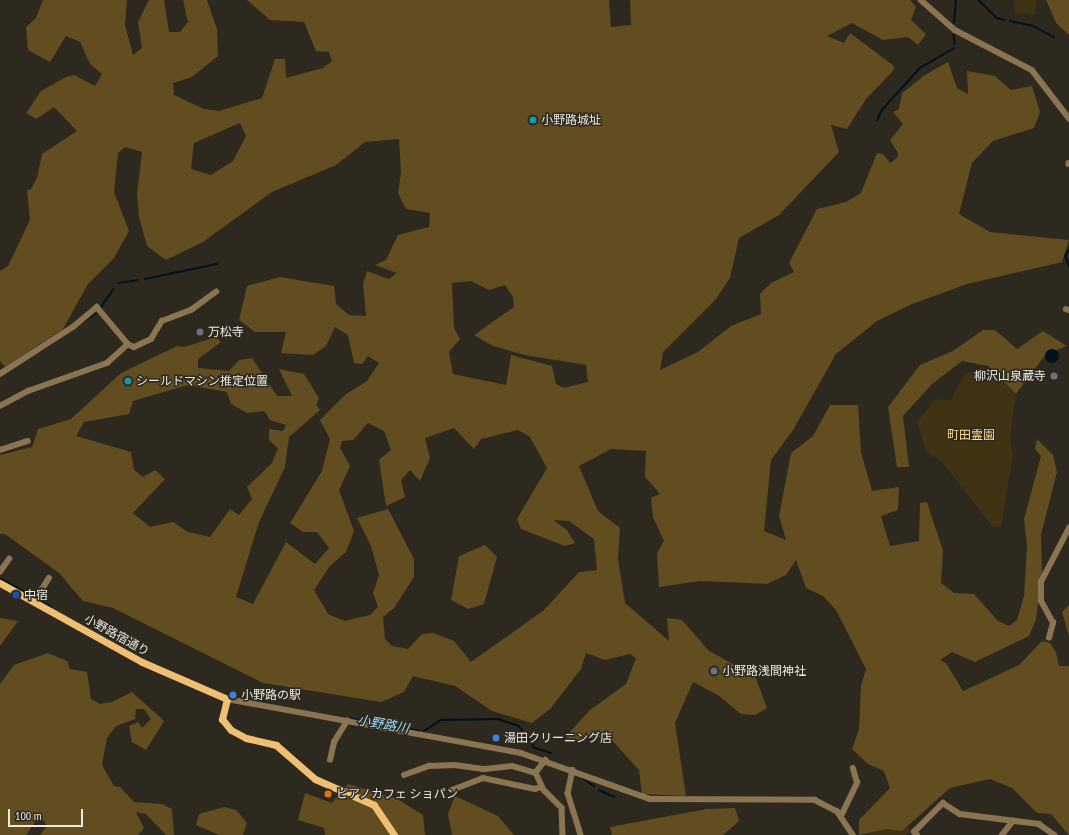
<!DOCTYPE html>
<meta charset="utf-8">
<style>
body{margin:0}
#map{position:relative;width:1069px;height:835px;overflow:hidden;background:#2d291f;font-family:"PT Sans Narrow","Noto Sans JP",sans-serif}
div>[style]{position:absolute}
.green>*{inset:0;background:#403314}
.forest>*{inset:0;background:#614d20}
.water>*{inset:0;background:#00121e}
.round{border-radius:50%}
.stream>*{height:1.5px;margin:-0.75px;padding:0 0.75px;transform-origin:0.75px;border-radius:0.75px;background:#00121e}
.minor>*{height:5.5px;margin:-2.75px;padding:0 2.75px;transform-origin:2.75px;border-radius:2.75px;background:#8b7451}
.major>*{height:7px;margin:-3.5px;padding:0 3.5px;transform-origin:3.5px;border-radius:3.5px;background:#efbf73}
.dots>*{width:11px;height:11px;translate:-50% -50%;box-sizing:border-box;border:2px solid #2d291f;border-radius:50%}
span{translate:-50% -50%;white-space:nowrap;text-align:center;line-height:1.15;-webkit-text-stroke:3px #2d291f;paint-order:stroke}
.poi-label{font-size:12px;color:#ece9e3}
.left{translate:0 -50%;text-align:left}
.right{translate:-100% -50%;text-align:right}
.park-label{font-size:12px;color:#fbda92}
.street-label{font-size:12px;color:#ece9e3}
.water-label{font-size:13px;color:#9edefd;font-style:italic}
.scale{position:absolute;left:8px;top:809px;width:75px;height:18px;box-sizing:border-box;border:2px solid #ece9e3;border-top:0;padding-left:5px;font-size:12px;line-height:14px;white-space:nowrap;color:#ece9e3;-webkit-text-stroke:3px #2d291f;paint-order:stroke}
</style>
<div id="map">
<div class="green">
<div style="clip-path:polygon(1014px 0,1037px 0,1035px 15px,1015px 13px)"></div>
<div style="clip-path:polygon(993px 372px,1016px 394px,1010px 436px,1013px 454px,1001px 528px,992px 526px,943px 463px,926px 451px,917px 422px,935px 399px,951px 400px,965px 373px)"></div>
<div style="clip-path:polygon(900px 824px,911px 830px,905px 835px,865px 835px)"></div>
</div>
<div class="forest">
<div style="clip-path:polygon(evenodd,43px 0,127px 0,125px 25px,133px 55px,142px 48px,138px 22px,149px 0,164px 0,169px 32px,180px 32px,188px 22px,183px 0,207px 0,217px 29px,218px 56px,192px 77px,173px 83px,174px 95px,204px 109px,219px 111px,262px 98px,275px 59px,285px 59px,286px 78px,323px 68px,332px 61px,329px 52px,316px 51px,304px 22px,270px 20px,247px 0,609px 0,611px 27px,631px 25px,630px 0,910px 0,916px 7px,911px 20px,926px 34px,918px 45px,908px 37px,883px 40px,852px 23px,827px 36px,844px 43px,850px 33px,894px 66px,893px 71px,866px 99px,847px 129px,831px 125px,839px 152px,779px 215px,739px 238px,730px 278px,716px 299px,663px 352px,660px 370px,698px 352px,731px 326px,761px 314px,760px 294px,771px 283px,794px 272px,789px 263px,817px 209px,846px 202px,861px 193px,877px 153px,883px 154px,890px 163px,897px 158px,898px 153px,890px 140px,903px 124px,893px 112px,899px 109px,902px 93px,925px 75px,948px 62px,957px 88px,968px 94px,967px 71px,995px 76px,1011px 90px,1032px 86px,1040px 112px,1034px 128px,993px 141px,972px 163px,959px 214px,990px 232px,1069px 240px,1062px 262px,967px 284px,912px 304px,877px 321px,836px 354px,793px 430px,771px 460px,764px 531px,786px 540px,779px 516px,791px 453px,813px 436px,830px 405px,858px 405px,861px 452px,872px 491px,899px 487px,898px 510px,881px 516px,890px 546px,919px 541px,920px 503px,927px 502px,943px 551px,941px 583px,954px 593px,974px 594px,998px 621px,1009px 626px,1017px 620px,1024px 596px,1027px 547px,1024px 519px,1041px 456px,1035px 449px,1037px 439px,1053px 455px,1057px 472px,1041px 535px,1042px 573px,1036px 619px,1029px 636px,975px 662px,952px 652px,940px 660px,946px 663px,963px 691px,1019px 665px,1042px 641px,1050px 643px,1056px 652px,1059px 666px,1069px 666px,1069px 835px,1051px 814px,1037px 813px,1012px 788px,990px 779px,950px 788px,902px 831px,887px 829px,859px 835px,859px 820px,890px 788px,884px 771px,868px 764px,852px 749px,859px 729px,861px 686px,866px 669px,836px 610px,823px 596px,806px 588px,796px 560px,786px 575px,767px 584px,700px 581px,659px 587px,657px 553px,664px 541px,653px 517px,651px 498px,660px 494px,645px 477px,646px 451px,611px 449px,579px 466px,598px 511px,620px 528px,618px 559px,625px 603px,669px 641px,667px 618px,682px 620px,709px 651px,755px 676px,767px 708px,755px 715px,741px 714px,718px 695px,693px 682px,675px 723px,686px 796px,642px 794px,639px 770px,608px 736px,566px 741px,568px 734px,590px 710px,626px 684px,636px 658px,630px 654px,605px 660px,586px 653px,581px 669px,550px 709px,532px 723px,492px 711px,455px 686px,413px 676px,404px 692px,381px 702px,263px 683px,113px 608px,83px 601px,59px 573px,5px 534px,0 534px,0 455px,32px 447px,38px 429px,71px 419px,121px 373px,177px 346px,185px 347px,216px 337px,221px 342px,198px 359px,198px 368px,229px 371px,239px 360px,252px 358px,277px 396px,292px 396px,279px 369px,304px 374px,319px 398px,316px 405px,320px 410px,289px 437px,285px 467px,259px 522px,236px 597px,253px 604px,286px 542px,315px 564px,329px 548px,317px 532px,303px 532px,290px 523px,322px 471px,330px 439px,320px 420px,346px 394px,367px 381px,379px 363px,368px 356px,362px 364px,354px 363px,348px 335px,335px 327px,326px 346px,313px 355px,281px 353px,286px 332px,255px 332px,239px 320px,247px 286px,280px 277px,334px 286px,336px 304px,349px 315px,366px 316px,363px 284px,367px 271px,389px 279px,397px 273px,375px 265px,386px 260px,398px 235px,429px 227px,430px 213px,406px 209px,398px 193px,401px 173px,399px 139px,365px 142px,336px 165px,272px 192px,203px 242px,166px 260px,147px 246px,139px 217px,137px 194px,142px 152px,125px 147px,118px 153px,114px 192px,129px 231px,114px 258px,88px 284px,63px 329px,5px 367px,0 361px,0 271px,8px 266px,30px 220px,27px 190px,31px 189px,37px 178px,42px 154px,77px 131px,54px 107px,36px 119px,26px 113px,41px 91px,66px 77px,74px 75px,95px 86px,102px 74px,90px 64px,80px 42px,66px 36px,50px 62px,28px 50px,26px 27px,36px 18px,43px 0,240px 123px,246px 136px,233px 161px,211px 175px,191px 169px,194px 143px,240px 123px,43px 0,471px 281px,489px 290px,505px 285px,513px 297px,514px 307px,474px 335px,493px 346px,525px 355px,586px 365px,588px 382px,564px 388px,556px 384px,552px 366px,511px 355px,506px 385px,453px 374px,449px 352px,460px 339px,454px 328px,452px 283px,471px 281px,43px 0,188px 385px,227px 392px,231px 404px,247px 413px,264px 411px,270px 420px,286px 425px,283px 431px,269px 429px,269px 440px,278px 448px,272px 463px,247px 487px,252px 499px,239px 515px,230px 509px,210px 537px,188px 532px,173px 522px,150px 527px,133px 513px,165px 479px,155px 470px,143px 477px,134px 470px,131px 452px,76px 436px,84px 422px,129px 414px,133px 401px,188px 385px,43px 0,368px 423px,384px 431px,391px 450px,379px 460px,386px 506px,405px 497px,401px 480px,410px 470px,420px 481px,430px 458px,425px 438px,454px 428px,474px 449px,481px 439px,518px 430px,530px 437px,547px 468px,517px 519px,521px 529px,565px 546px,575px 543px,567px 530px,553px 520px,569px 521px,594px 539px,597px 570px,579px 572px,544px 610px,471px 662px,454px 641px,433px 633px,422px 634px,408px 649px,392px 646px,385px 639px,383px 617px,394px 608px,414px 577px,414px 559px,388px 509px,357px 518px,371px 546px,379px 575px,373px 593px,378px 607px,370px 615px,345px 621px,328px 614px,314px 590px,330px 566px,346px 552px,354px 531px,339px 490px,350px 466px,340px 448px,342px 441px,353px 440px,368px 423px)"></div>
<div style="clip-path:polygon(1046px 0,1069px 0,1069px 35px,1056px 23px)"></div>
<div style="clip-path:polygon(983px 330px,995px 330px,1017px 349px,1043px 331px,1067px 346px,1046px 354px,1016px 394px,988px 366px,962px 361px,932px 384px,903px 416px,909px 467px,897px 467px,888px 407px,920px 365px,953px 351px)"></div>
<div style="clip-path:polygon(485px 545px,497px 557px,484px 604px,468px 609px,451px 600px,459px 556px)"></div>
<div style="clip-path:polygon(1069px 605px,1069px 636px,1062px 612px)"></div>
<div style="clip-path:polygon(0 618px,18px 621px,0 646px)"></div>
<div style="clip-path:polygon(48px 653px,67px 661px,70px 669px,87px 672px,91px 699px,100px 704px,112px 702px,132px 692px,164px 721px,146px 750px,132px 742px,129px 726px,138px 722px,142px 728px,151px 719px,144px 709px,136px 709px,135px 719px,116px 726px,107px 738px,102px 765px,114px 786px,120px 787px,134px 802px,162px 804px,172px 809px,174px 835px,166px 835px,146px 814px,136px 812px,144px 828px,138px 835px,40px 835px,47px 826px,44px 821px,35px 822px,26px 835px,0 835px,0 684px,14px 665px)"></div>
<div style="clip-path:polygon(348px 784px,397px 799px,423px 815px,425px 835px,325px 835px,324px 828px,298px 820px,305px 793px,332px 803px)"></div>
<div style="clip-path:polygon(455px 796px,498px 816px,514px 835px,452px 835px,448px 814px)"></div>
<div style="clip-path:polygon(224px 807px,236px 810px,247px 823px,243px 835px,219px 835px,196px 825px,199px 814px)"></div>
<div style="clip-path:polygon(735px 808px,739px 821px,723px 835px,612px 835px,610px 827px,707px 809px)"></div>
</div>
<div class="water">
<div class="round" style="left:1045px;top:349px;width:14px;height:14px"></div>
</div>
<div class="stream">
<div style="left:979px;top:0;width:25px;rotate:45deg"></div>
<div style="left:997px;top:18px;width:8px;rotate:14deg"></div>
<div style="left:1010px;top:21px;width:24px;rotate:12deg"></div>
<div style="left:1033px;top:26px;width:24px;rotate:28deg"></div>
<div style="left:954px;top:23px;width:23px;rotate:-85deg"></div>
<div style="left:954px;top:35px;width:9px;rotate:84deg"></div>
<div style="left:877px;top:121px;width:12px;rotate:-66deg"></div>
<div style="left:882px;top:110px;width:57px;rotate:-47.9deg"></div>
<div style="left:920px;top:68px;width:39px;rotate:-30deg"></div>
<div style="left:1069px;top:250px;width:7px;rotate:117deg"></div>
<div style="left:1066px;top:256px;width:10px;rotate:73deg"></div>
<div style="left:145px;top:279px;width:74px;rotate:-11.8deg"></div>
<div style="left:119px;top:283px;width:19px;rotate:-9deg"></div>
<div style="left:101px;top:307px;width:21px;rotate:-55deg"></div>
<div style="left:42px;top:350px;width:65px;rotate:-34.4deg"></div>
<div style="left:1px;top:579px;width:36px;rotate:28deg"></div>
<div style="left:38px;top:600px;width:15px;rotate:28deg"></div>
<div style="left:347px;top:718px;width:74px;rotate:10.1deg"></div>
<div style="left:424px;top:731px;width:20px;rotate:-33deg"></div>
<div style="left:441px;top:720px;width:57px;rotate:-1deg"></div>
<div style="left:498px;top:719px;width:22px;rotate:18deg"></div>
<div style="left:519px;top:726px;width:27px;rotate:54deg"></div>
<div style="left:535px;top:748px;width:17px;rotate:17deg"></div>
<div style="left:583px;top:778px;width:14px;rotate:36deg"></div>
<div style="left:599px;top:790px;width:17px;rotate:24deg"></div>
</div>
<div class="minor">
<div style="left:921px;top:0;width:45px;rotate:41.4deg"></div>
<div style="left:955px;top:30px;width:87px;rotate:27.5deg"></div>
<div style="left:1032px;top:70px;width:61px;rotate:52.4deg"></div>
<div style="left:1069px;top:163px;width:1px;rotate:90deg"></div>
<div style="left:1066px;top:309px;width:3px;rotate:18deg"></div>
<div style="left:0;top:374px;width:87px;rotate:-32.8deg"></div>
<div style="left:73px;top:327px;width:31px;rotate:-40deg"></div>
<div style="left:97px;top:307px;width:48px;rotate:50deg"></div>
<div style="left:128px;top:344px;width:7px;rotate:27deg"></div>
<div style="left:134px;top:347px;width:19px;rotate:-25deg"></div>
<div style="left:151px;top:339px;width:21px;rotate:-59deg"></div>
<div style="left:162px;top:321px;width:31px;rotate:-21deg"></div>
<div style="left:191px;top:310px;width:31px;rotate:-36deg"></div>
<div style="left:0;top:406px;width:32px;rotate:-28deg"></div>
<div style="left:28px;top:391px;width:84px;rotate:-19.5deg"></div>
<div style="left:107px;top:363px;width:28px;rotate:-42deg"></div>
<div style="left:0;top:450px;width:29px;rotate:-18deg"></div>
<div style="left:0;top:572px;width:16px;rotate:-55deg"></div>
<div style="left:34px;top:602px;width:28px;rotate:-58deg"></div>
<div style="left:1049px;top:638px;width:16px;rotate:-75deg"></div>
<div style="left:1053px;top:623px;width:25px;rotate:-119deg"></div>
<div style="left:1041px;top:601px;width:19px;rotate:-90deg"></div>
<div style="left:1041px;top:582px;width:61px;rotate:-62.6deg"></div>
<div style="left:227px;top:699px;width:299px;rotate:10.4deg"></div>
<div style="left:521px;top:753px;width:137px;rotate:19.6deg"></div>
<div style="left:650px;top:799px;width:165px;rotate:0.3deg"></div>
<div style="left:815px;top:800px;width:25px;rotate:27deg"></div>
<div style="left:837px;top:811px;width:29px;rotate:56deg"></div>
<div style="left:330px;top:760px;width:18px;rotate:-77deg"></div>
<div style="left:334px;top:742px;width:25px;rotate:-58deg"></div>
<div style="left:546px;top:760px;width:16px;rotate:128deg"></div>
<div style="left:536px;top:773px;width:19px;rotate:65deg"></div>
<div style="left:544px;top:790px;width:25px;rotate:45deg"></div>
<div style="left:562px;top:808px;width:27px;rotate:88deg"></div>
<div style="left:573px;top:770px;width:24px;rotate:102deg"></div>
<div style="left:568px;top:793px;width:44px;rotate:72.8deg"></div>
<div style="left:404px;top:775px;width:27px;rotate:-20deg"></div>
<div style="left:429px;top:766px;width:26px;rotate:-2deg"></div>
<div style="left:455px;top:765px;width:30px;rotate:8deg"></div>
<div style="left:485px;top:769px;width:27px;rotate:-6deg"></div>
<div style="left:512px;top:766px;width:25px;rotate:16deg"></div>
<div style="left:452px;top:790px;width:33px;rotate:-21deg"></div>
<div style="left:483px;top:778px;width:53px;rotate:11.9deg"></div>
<div style="left:535px;top:789px;width:7px;rotate:-16deg"></div>
<div style="left:841px;top:816px;width:37px;rotate:-64deg"></div>
<div style="left:857px;top:783px;width:15px;rotate:-106deg"></div>
<div style="left:917px;top:835px;width:4px;rotate:-135deg"></div>
<div style="left:914px;top:832px;width:41px;rotate:-45deg"></div>
<div style="left:943px;top:803px;width:20px;rotate:33deg"></div>
<div style="left:960px;top:814px;width:80px;rotate:7.2deg"></div>
<div style="left:1039px;top:824px;width:19px;rotate:35deg"></div>
<div style="left:1002px;top:835px;width:18px;rotate:-52deg"></div>
</div>
<div class="major">
<div style="left:0;top:583px;width:162px;rotate:29.1deg"></div>
<div style="left:142px;top:662px;width:93px;rotate:23.5deg"></div>
<div style="left:227px;top:699px;width:21px;rotate:104deg"></div>
<div style="left:222px;top:719px;width:14px;rotate:51deg"></div>
<div style="left:231px;top:730px;width:17px;rotate:28deg"></div>
<div style="left:246px;top:738px;width:31px;rotate:13deg"></div>
<div style="left:276px;top:745px;width:52px;rotate:41.1deg"></div>
<div style="left:315px;top:779px;width:64px;rotate:23.8deg"></div>
<div style="left:374px;top:805px;width:36px;rotate:56deg"></div>
</div>
<div class="dots">
<div style="left:533px;top:120px;background:#0f9aa8"></div>
<div style="left:200px;top:332px;background:#6b7280"></div>
<div style="left:1054px;top:376px;background:#6b7280"></div>
<div style="left:128px;top:381px;background:#0f9aa8"></div>
<div style="left:16px;top:595px;background:#1a4fb4"></div>
<div style="left:714px;top:671px;background:#6b7280"></div>
<div style="left:233px;top:695px;background:#3f7fe0"></div>
<div style="left:496px;top:738px;background:#3f7fe0"></div>
<div style="left:328px;top:794px;background:#e8710a"></div>
</div>
<div class="poi-label">
<span class="left" style="left:541px;top:120px">小野路城址</span>
<span class="left" style="left:208px;top:332px">万松寺</span>
<span class="right" style="left:1046px;top:376px">柳沢山泉蔵寺</span>
<span class="left" style="left:136px;top:381px">シールドマシン推定位置</span>
<span class="left" style="left:24px;top:595px">中宿</span>
<span class="left" style="left:722px;top:671px">小野路浅間神社</span>
<span class="left" style="left:241px;top:695px">小野路の駅</span>
<span class="left" style="left:504px;top:738px">湯田クリーニング店</span>
<span class="left" style="left:336px;top:794px">ピアノカフェ ショパン</span>
</div>
<div class="park-label">
<span style="left:971px;top:435px">町田霊園</span>
</div>
<div class="street-label">
<span style="left:117px;top:635px;rotate:29deg">小野路宿通り</span>
</div>
<div class="water-label">
<span style="left:383px;top:725px;rotate:10deg">小野路川</span>
</div>
<div class="scale">100 m</div>
</div>
